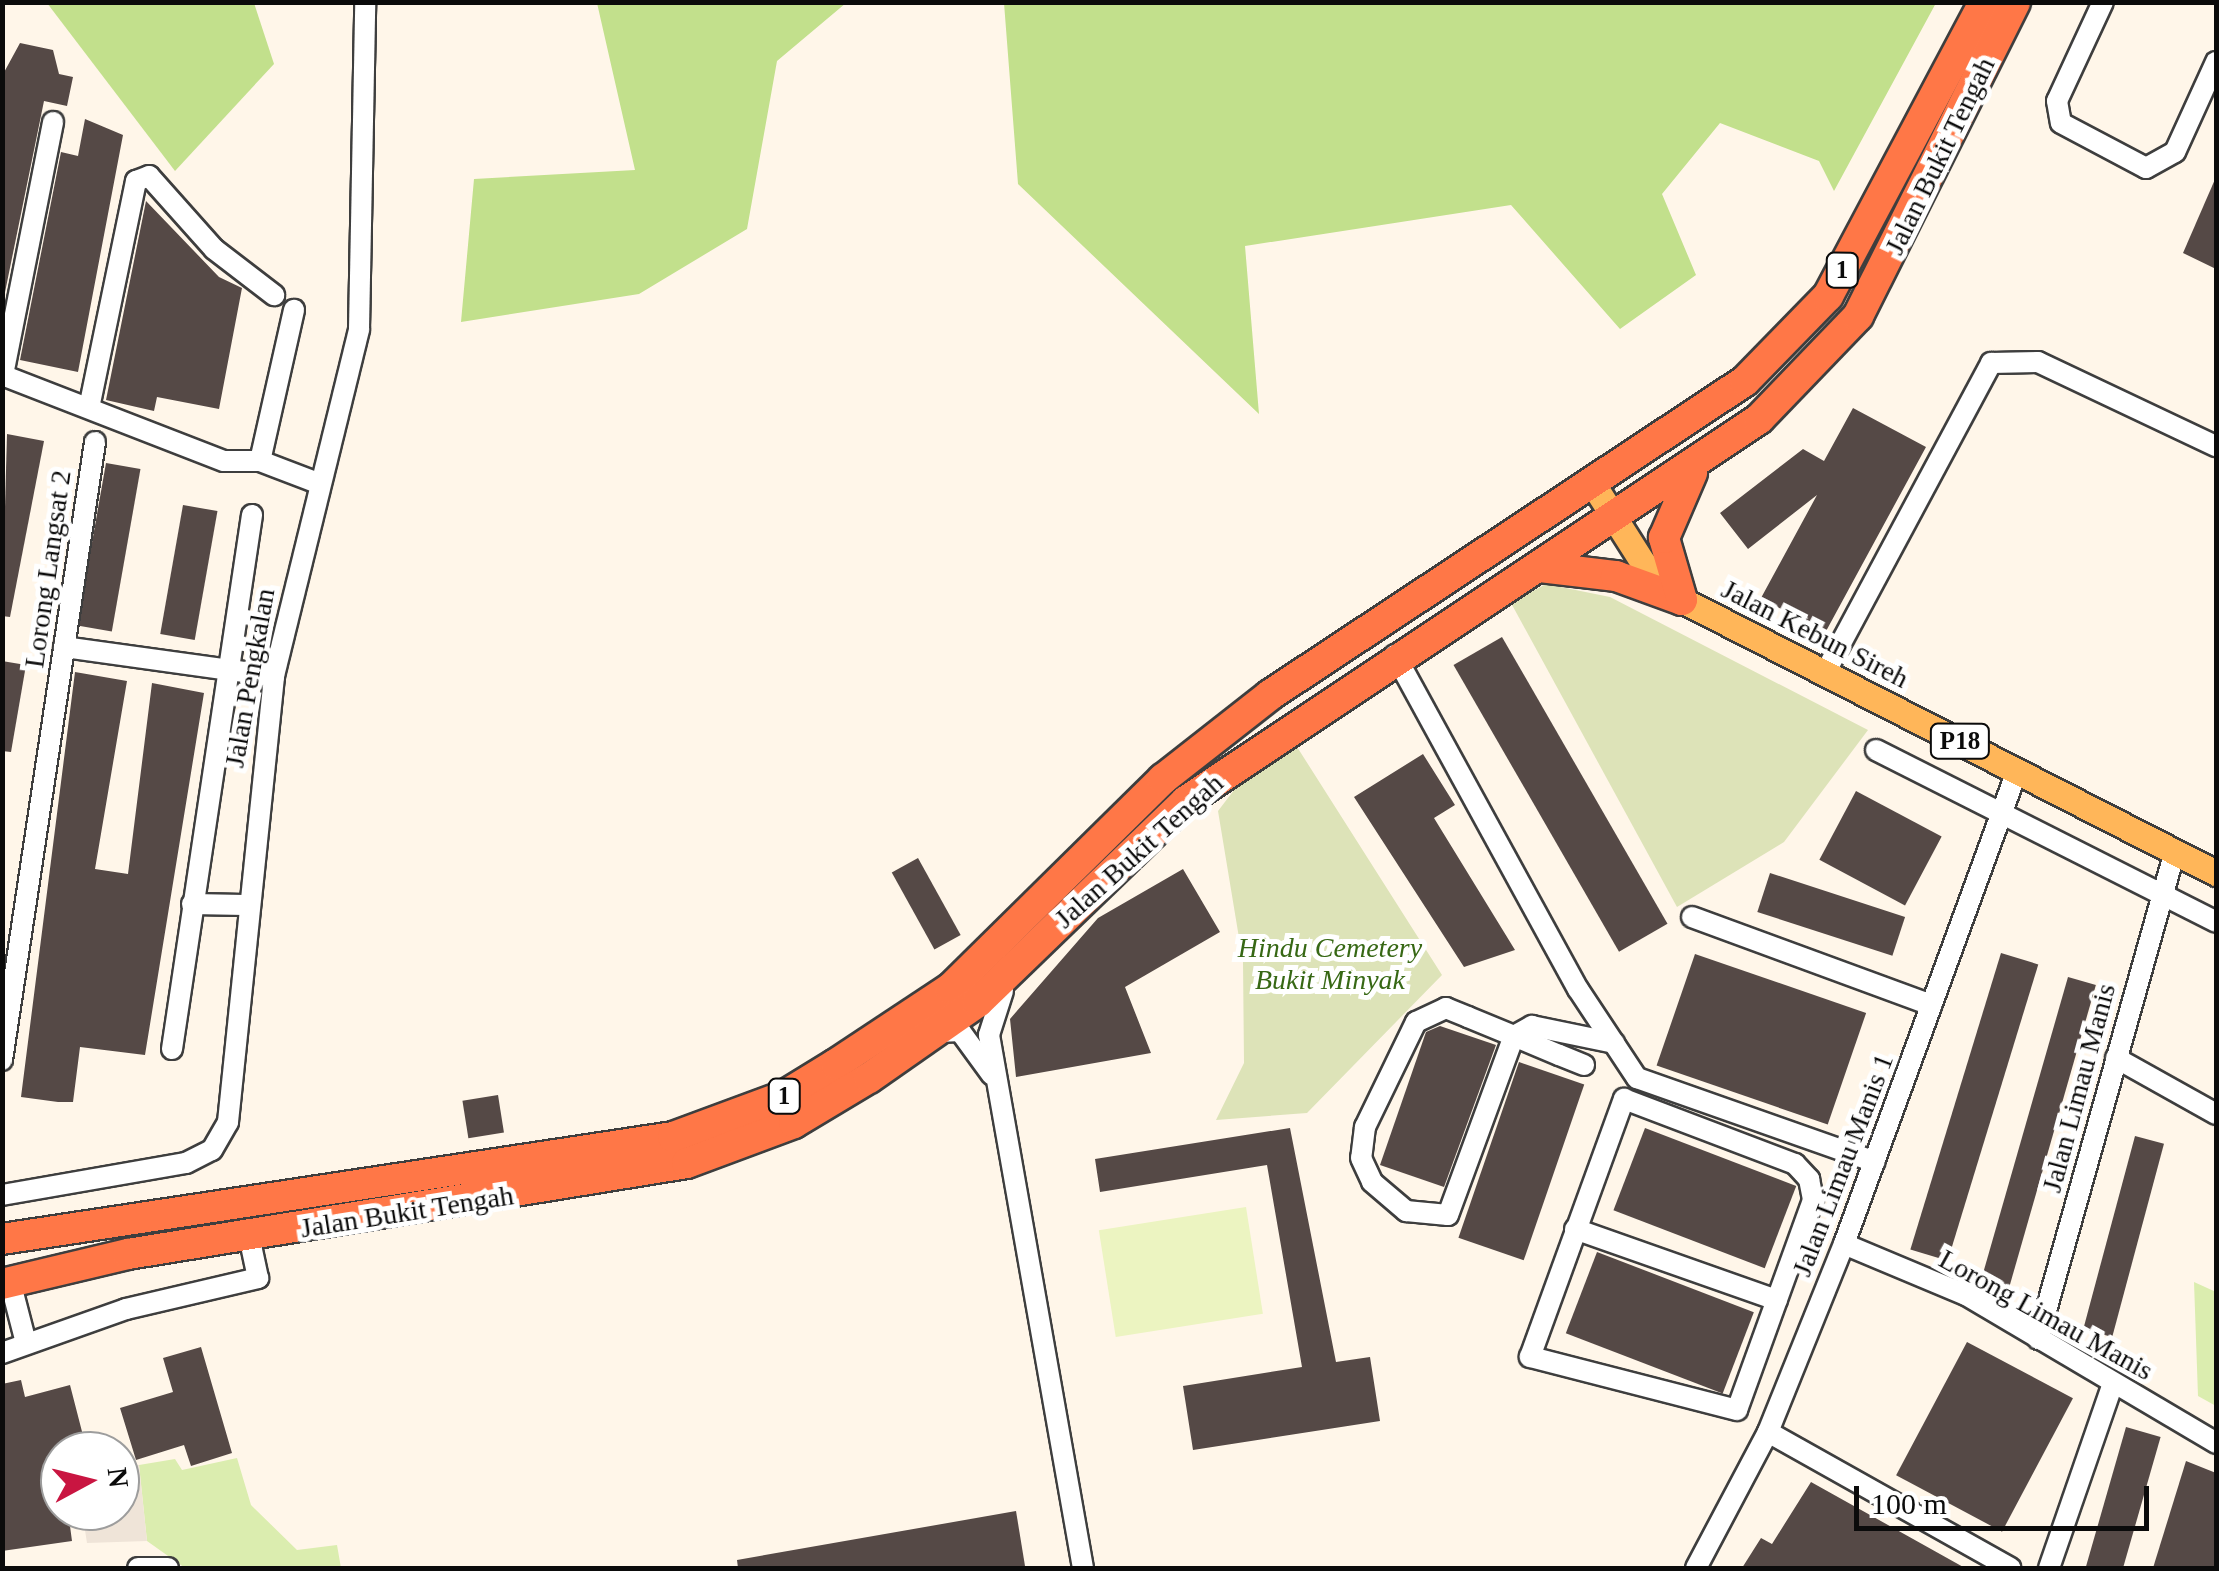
<!DOCTYPE html>
<style>
body{margin:0}
#map{position:relative;width:2219px;height:1571px;overflow:hidden;background:#fff6e9;font-family:"Times New Roman",serif}
div>[style]{position:absolute}
.green>*{inset:0;background:#dbedaf}
.forest>*{inset:0;background:#c2e08c}
.cemetery>*{inset:0;background:#dde3b8}
.pitch>*{inset:0;background:#ecf4c1;transform-origin:0 0}
.plaza>*{inset:0;background:#efe4d8}
.building>*{inset:0;background:#554946;transform-origin:0 0}
.roads{filter:drop-shadow(2px 0 #3e3e3e) drop-shadow(-2px 0 #3e3e3e) drop-shadow(0 2px #3e3e3e) drop-shadow(0 -2px #3e3e3e)}
.minor>*{height:20px;margin:-10px;padding:0 10px;transform-origin:10px;border-radius:10px;background:#fff}
.major>*{height:25px;margin:-12.5px;padding:0 12.5px;transform-origin:12.5px;border-radius:12.5px;background:#ffb659}
.highway>*{height:30px;margin:-15px;padding:0 15px;transform-origin:15px;border-radius:15px;background:#ff7747}
span{translate:-50% -50%;white-space:nowrap;text-align:center;line-height:1.15;-webkit-text-stroke:10px #fff;paint-order:stroke}
.shield-label span{padding:2px 8px;background:#fff;border:2px solid;border-radius:8px;-webkit-text-stroke-width:0}
.shield-label{font-size:25px;color:#0b0b0b;font-weight:700}
.street-label{font-size:28px;color:#0b0b0b}
.park-label{font-size:28px;color:#376815;font-style:italic}
.frame{position:absolute;inset:0;border:5px solid #0b0b0b;pointer-events:none}
.north{position:absolute;left:40px;top:1431px;width:100px;height:100px;box-sizing:border-box;background:#fff;border:2px solid #9d9d9d;border-radius:50%;rotate:83deg;font-size:28px;font-weight:700;line-height:40px;text-align:center;color:#0b0b0b}
.north::after{content:'';display:block;margin:auto;width:35px;height:45px;background:#c91541;clip-path:polygon(50% 0,100% 100%,50% 72%,0 100%)}
.scale{position:absolute;left:1854px;top:1486px;width:295px;height:45px;box-sizing:border-box;border:5px solid #0b0b0b;border-top:0;padding-left:12px;font-size:30px;line-height:35px;white-space:nowrap;color:#0b0b0b;-webkit-text-stroke:8px #fff;paint-order:stroke}
</style>
<div id="map">
<div class="green">
<div style="clip-path:polygon(2194px 1282px,2216px 1292px,2216px 1406px,2198px 1396px)"></div>
<div style="clip-path:polygon(237px 1458px,251px 1505px,297px 1550px,337px 1545px,341px 1568px,185px 1568px,147px 1541px,139px 1465px,175px 1459px,182px 1470px)"></div>
</div>
<div class="forest">
<div style="clip-path:polygon(47px 3px,254px 3px,274px 64px,175px 171px)"></div>
<div style="clip-path:polygon(597px 3px,846px 3px,777px 61px,747px 229px,639px 294px,461px 322px,474px 179px,635px 170px)"></div>
<div style="clip-path:polygon(1004px 3px,1004px 2px,1936px 3px,1834px 191px,1819px 161px,1720px 123px,1662px 194px,1696px 275px,1620px 329px,1511px 205px,1245px 246px,1259px 414px,1018px 184px)"></div>
</div>
<div class="cemetery">
<div style="clip-path:polygon(1546px 584px,1610px 597px,1868px 730px,1784px 842px,1677px 907px,1511px 603px)"></div>
<div style="clip-path:polygon(1292px 739px,1442px 975px,1307px 1113px,1216px 1120px,1244px 1063px,1243px 962px,1218px 811px,1254px 764px)"></div>
</div>
<div class="pitch">
<div style="left:1246px;top:1207px;width:108px;height:149px;rotate:81deg"></div>
</div>
<div class="plaza">
<div style="clip-path:polygon(120px 1465px,139px 1465px,147px 1541px,87px 1543px,82px 1511px,120px 1511px)"></div>
</div>
<div class="building">
<div style="clip-path:polygon(20px 43px,53px 50px,59px 74px,73px 77px,67px 106px,44px 101px,2px 307px,2px 76px)"></div>
<div style="clip-path:polygon(85px 119px,123px 135px,78px 372px,20px 360px,61px 152px,78px 156px)"></div>
<div style="clip-path:polygon(2216px 177px,2216px 269px,2183px 253px)"></div>
<div style="clip-path:polygon(146px 201px,219px 277px,242px 288px,219px 409px,157px 397px,154px 411px,106px 400px)"></div>
<div style="clip-path:polygon(1853px 408px,1926px 447px,1825px 633px,1761px 598px,1817px 495px,1748px 549px,1720px 513px,1803px 449px,1824px 461px)"></div>
<div style="clip-path:polygon(7px 434px,44px 441px,10px 617px,2px 616px)"></div>
<div style="left:106px;top:463px;width:35px;height:165px;rotate:10deg"></div>
<div style="left:183px;top:505px;width:35px;height:131px;rotate:10deg"></div>
<div style="left:1502px;top:637px;width:331px;height:56px;rotate:60deg"></div>
<div style="clip-path:polygon(2px 661px,26px 665px,11px 752px,2px 751px)"></div>
<div style="clip-path:polygon(75px 672px,127px 681px,95px 869px,128px 874px,152px 683px,204px 693px,145px 1055px,80px 1047px,73px 1102px,58px 1102px,21px 1097px)"></div>
<div style="clip-path:polygon(1423px 754px,1455px 805px,1434px 818px,1515px 950px,1464px 967px,1354px 797px)"></div>
<div style="left:1856px;top:791px;width:97px;height:78px;rotate:28deg"></div>
<div style="left:918px;top:858px;width:88px;height:30px;rotate:61deg"></div>
<div style="clip-path:polygon(1183px 869px,1220px 932px,1125px 987px,1151px 1053px,1016px 1077px,1010px 1019px,1098px 918px)"></div>
<div style="left:1770px;top:873px;width:142px;height:41px;rotate:18deg"></div>
<div style="left:2001px;top:953px;width:39px;height:310px;rotate:17deg"></div>
<div style="left:1695px;top:954px;width:181px;height:118px;rotate:19deg"></div>
<div style="left:2068px;top:977px;width:29px;height:316px;rotate:16deg"></div>
<div style="clip-path:polygon(1440px 1026px,1496px 1045px,1444px 1187px,1380px 1165px,1426px 1032px)"></div>
<div style="left:1519px;top:1062px;width:69px;height:186px;rotate:19deg"></div>
<div style="left:498px;top:1095px;width:38px;height:36px;rotate:81deg"></div>
<div style="clip-path:polygon(1290px 1128px,1336px 1362px,1370px 1357px,1380px 1421px,1193px 1450px,1183px 1386px,1302px 1367px,1267px 1165px,1100px 1192px,1095px 1159px)"></div>
<div style="left:1645px;top:1128px;width:162px;height:88px;rotate:21deg"></div>
<div style="left:2135px;top:1136px;width:30px;height:200px;rotate:15deg"></div>
<div style="left:1597px;top:1252px;width:168px;height:87px;rotate:21deg"></div>
<div style="left:1967px;top:1342px;width:120px;height:151px;rotate:28deg"></div>
<div style="clip-path:polygon(201px 1347px,232px 1453px,191px 1466px,184px 1445px,136px 1460px,120px 1408px,173px 1392px,163px 1358px)"></div>
<div style="clip-path:polygon(21px 1380px,25px 1397px,70px 1385px,87px 1451px,60px 1451px,60px 1511px,68px 1511px,72px 1541px,2px 1551px,2px 1384px)"></div>
<div style="left:2126px;top:1427px;width:36px;height:147px;rotate:16deg"></div>
<div style="clip-path:polygon(2186px 1461px,2216px 1473px,2214px 1568px,2153px 1568px)"></div>
<div style="clip-path:polygon(1811px 1482px,1965px 1568px,1742px 1568px,1761px 1538px,1772px 1544px)"></div>
<div style="clip-path:polygon(1016px 1511px,1025px 1566px,738px 1568px,737px 1560px)"></div>
</div>
<div class="roads">
<div class="minor">
<div style="left:2103px;top:2px;width:109px;rotate:114.9deg"></div>
<div style="left:2057px;top:101px;width:22px;rotate:80deg"></div>
<div style="left:2061px;top:123px;width:96px;rotate:27.9deg"></div>
<div style="left:2146px;top:168px;width:33px;rotate:-29deg"></div>
<div style="left:2175px;top:152px;width:99px;rotate:-65.5deg"></div>
<div style="left:2px;top:375px;width:238px;rotate:21.2deg"></div>
<div style="left:224px;top:461px;width:36px"></div>
<div style="left:260px;top:461px;width:62px;rotate:20.8deg"></div>
<div style="left:3px;top:375px;width:258px;rotate:-78.8deg"></div>
<div style="left:89px;top:408px;width:232px;rotate:-78.3deg"></div>
<div style="left:136px;top:181px;width:14px;rotate:-21deg"></div>
<div style="left:149px;top:176px;width:98px;rotate:48.3deg"></div>
<div style="left:214px;top:249px;width:76px;rotate:37.5deg"></div>
<div style="left:260px;top:461px;width:155px;rotate:-77.3deg"></div>
<div style="left:64px;top:647px;width:212px;rotate:7.9deg"></div>
<div style="left:1395px;top:655px;width:381px;rotate:61.3deg"></div>
<div style="left:1578px;top:989px;width:107px;rotate:56.5deg"></div>
<div style="left:1637px;top:1078px;width:252px;rotate:19.4deg"></div>
<div style="left:1825px;top:673px;width:352px;rotate:-61.8deg"></div>
<div style="left:1991px;top:363px;width:47px;rotate:-1.2deg"></div>
<div style="left:2038px;top:362px;width:197px;rotate:25.3deg"></div>
<div style="left:1876px;top:750px;width:381px;rotate:26.8deg"></div>
<div style="left:192px;top:904px;width:53px;rotate:1.1deg"></div>
<div style="left:1692px;top:917px;width:255px;rotate:20.2deg"></div>
<div style="left:1003px;top:991px;width:46px;rotate:107.7deg"></div>
<div style="left:989px;top:1035px;width:541px;rotate:80deg"></div>
<div style="left:939px;top:1032px;width:21px;rotate:-3deg"></div>
<div style="left:960px;top:1031px;width:54px;rotate:54deg"></div>
<div style="left:172px;top:1049px;width:540px;rotate:-81.48deg"></div>
<div style="left:2116px;top:1058px;width:115px;rotate:29.2deg"></div>
<div style="left:2px;top:1060px;width:625px;rotate:-81.44deg"></div>
<div style="left:1584px;top:1065px;width:27px;rotate:-158deg"></div>
<div style="left:1559px;top:1055px;width:49px;rotate:-157.1deg"></div>
<div style="left:1514px;top:1036px;width:50px;rotate:-157.6deg"></div>
<div style="left:1468px;top:1017px;width:24px;rotate:-158deg"></div>
<div style="left:1446px;top:1008px;width:33px;rotate:155deg"></div>
<div style="left:1416px;top:1022px;width:117px;rotate:115.9deg"></div>
<div style="left:1365px;top:1127px;width:31px;rotate:97deg"></div>
<div style="left:1361px;top:1158px;width:26px;rotate:65deg"></div>
<div style="left:1372px;top:1182px;width:45px;rotate:40.5deg"></div>
<div style="left:1406px;top:1211px;width:42px;rotate:5.4deg"></div>
<div style="left:1448px;top:1215px;width:191px;rotate:-69.8deg"></div>
<div style="left:1514px;top:1036px;width:21px;rotate:-29deg"></div>
<div style="left:1532px;top:1026px;width:84px;rotate:11.7deg"></div>
<div style="left:1624px;top:1099px;width:183px;rotate:20.8deg"></div>
<div style="left:1795px;top:1164px;width:21px;rotate:47deg"></div>
<div style="left:1809px;top:1179px;width:21px;rotate:79deg"></div>
<div style="left:1813px;top:1200px;width:223px;rotate:109.9deg"></div>
<div style="left:1737px;top:1410px;width:214px;rotate:-165.6deg"></div>
<div style="left:1530px;top:1357px;width:275px;rotate:-70deg"></div>
<div style="left:2px;top:1195px;width:187px;rotate:-9.9deg"></div>
<div style="left:186px;top:1163px;width:29px;rotate:-27deg"></div>
<div style="left:212px;top:1150px;width:32px;rotate:-60deg"></div>
<div style="left:228px;top:1122px;width:448px;rotate:-84.1deg"></div>
<div style="left:274px;top:676px;width:357px;rotate:-76.2deg"></div>
<div style="left:359px;top:329px;width:327px;rotate:-88.9deg"></div>
<div style="left:1575px;top:1229px;width:214px;rotate:19.4deg"></div>
<div style="left:1844px;top:1244px;width:132px;rotate:22.7deg"></div>
<div style="left:1966px;top:1295px;width:291px;rotate:30.6deg"></div>
<div style="left:10px;top:1281px;width:64px;rotate:75.5deg"></div>
<div style="left:2038px;top:1339px;width:507px;rotate:-74.32deg"></div>
<div style="left:2px;top:1353px;width:132px;rotate:-19.5deg"></div>
<div style="left:126px;top:1309px;width:136px;rotate:-13.2deg"></div>
<div style="left:258px;top:1278px;width:43px;rotate:-102.1deg"></div>
<div style="left:1768px;top:1432px;width:278px;rotate:29.3deg"></div>
<div style="left:138px;top:1568px;width:30px"></div>
<div style="left:1696px;top:1568px;width:154px;rotate:-62.1deg"></div>
<div style="left:1768px;top:1432px;width:203px;rotate:-68deg"></div>
<div style="left:1844px;top:1244px;width:504px;rotate:-69.91deg"></div>
<div style="left:2049px;top:1568px;width:193px;rotate:-70.9deg"></div>
</div>
<div class="major">
<div style="left:1591px;top:481px;width:97px;rotate:57.6deg"></div>
<div style="left:1643px;top:563px;width:54px;rotate:43.5deg"></div>
<div style="left:1682px;top:600px;width:600px;rotate:27.08deg"></div>
</div>
<div class="highway">
<div style="left:1540px;top:567px;width:77px;rotate:6.8deg"></div>
<div style="left:1616px;top:576px;width:70px;rotate:20deg"></div>
<div style="left:1682px;top:600px;width:65px;rotate:-106.2deg"></div>
<div style="left:1664px;top:538px;width:71px;rotate:-66.7deg"></div>
<div style="left:2px;top:1239px;width:679px;rotate:-8.64deg"></div>
<div style="left:673px;top:1137px;width:116px;rotate:-20.2deg"></div>
<div style="left:782px;top:1097px;width:63px;rotate:-31.4deg"></div>
<div style="left:836px;top:1064px;width:138px;rotate:-33.5deg"></div>
<div style="left:951px;top:988px;width:298px;rotate:-44.6deg"></div>
<div style="left:1163px;top:779px;width:136px;rotate:-38.1deg"></div>
<div style="left:1270px;top:695px;width:569px;rotate:-33.47deg"></div>
<div style="left:1745px;top:381px;width:119px;rotate:-45.7deg"></div>
<div style="left:1828px;top:296px;width:333px;rotate:-62deg"></div>
<div style="left:2px;top:1284px;width:130px;rotate:-13.4deg"></div>
<div style="left:128px;top:1254px;width:566px;rotate:-9.25deg"></div>
<div style="left:687px;top:1163px;width:114px;rotate:-20.5deg"></div>
<div style="left:794px;top:1123px;width:87px;rotate:-31deg"></div>
<div style="left:869px;top:1078px;width:133px;rotate:-34.9deg"></div>
<div style="left:978px;top:1002px;width:289px;rotate:-44deg"></div>
<div style="left:1186px;top:801px;width:689px;rotate:-33.69deg"></div>
<div style="left:1759px;top:419px;width:143px;rotate:-46.1deg"></div>
<div style="left:1858px;top:316px;width:351px;rotate:-63.4deg"></div>
</div>
</div>
<div class="shield-label">
<span style="left:1842px;top:270px">1</span>
<span style="left:1960px;top:741px">P18</span>
<span style="left:784px;top:1096px">1</span>
</div>
<div class="street-label">
<span style="left:1940px;top:156px;rotate:-64deg">Jalan Bukit Tengah</span>
<span style="left:48px;top:569px;rotate:-82deg">Lorong Langsat 2</span>
<span style="left:1815px;top:634px;rotate:27deg">Jalan Kebun Sireh</span>
<span style="left:250px;top:678px;rotate:-80deg">Jalan Pengkalan</span>
<span style="left:1139px;top:851px;rotate:-42deg">Jalan Bukit Tengah</span>
<span style="left:2079px;top:1088px;rotate:-75deg">Jalan Limau Manis</span>
<span style="left:1843px;top:1165px;rotate:-69deg">Jalan Limau Manis 1</span>
<span style="left:407px;top:1212px;rotate:-9deg">Jalan Bukit Tengah</span>
<span style="left:2046px;top:1315px;rotate:29deg">Lorong Limau Manis</span>
</div>
<div class="park-label">
<span style="left:1330px;top:964px">Hindu Cemetery<br>Bukit Minyak</span>
</div>
<div class="frame"></div>
<div class="north">N</div>
<div class="scale">100 m</div>
</div>
